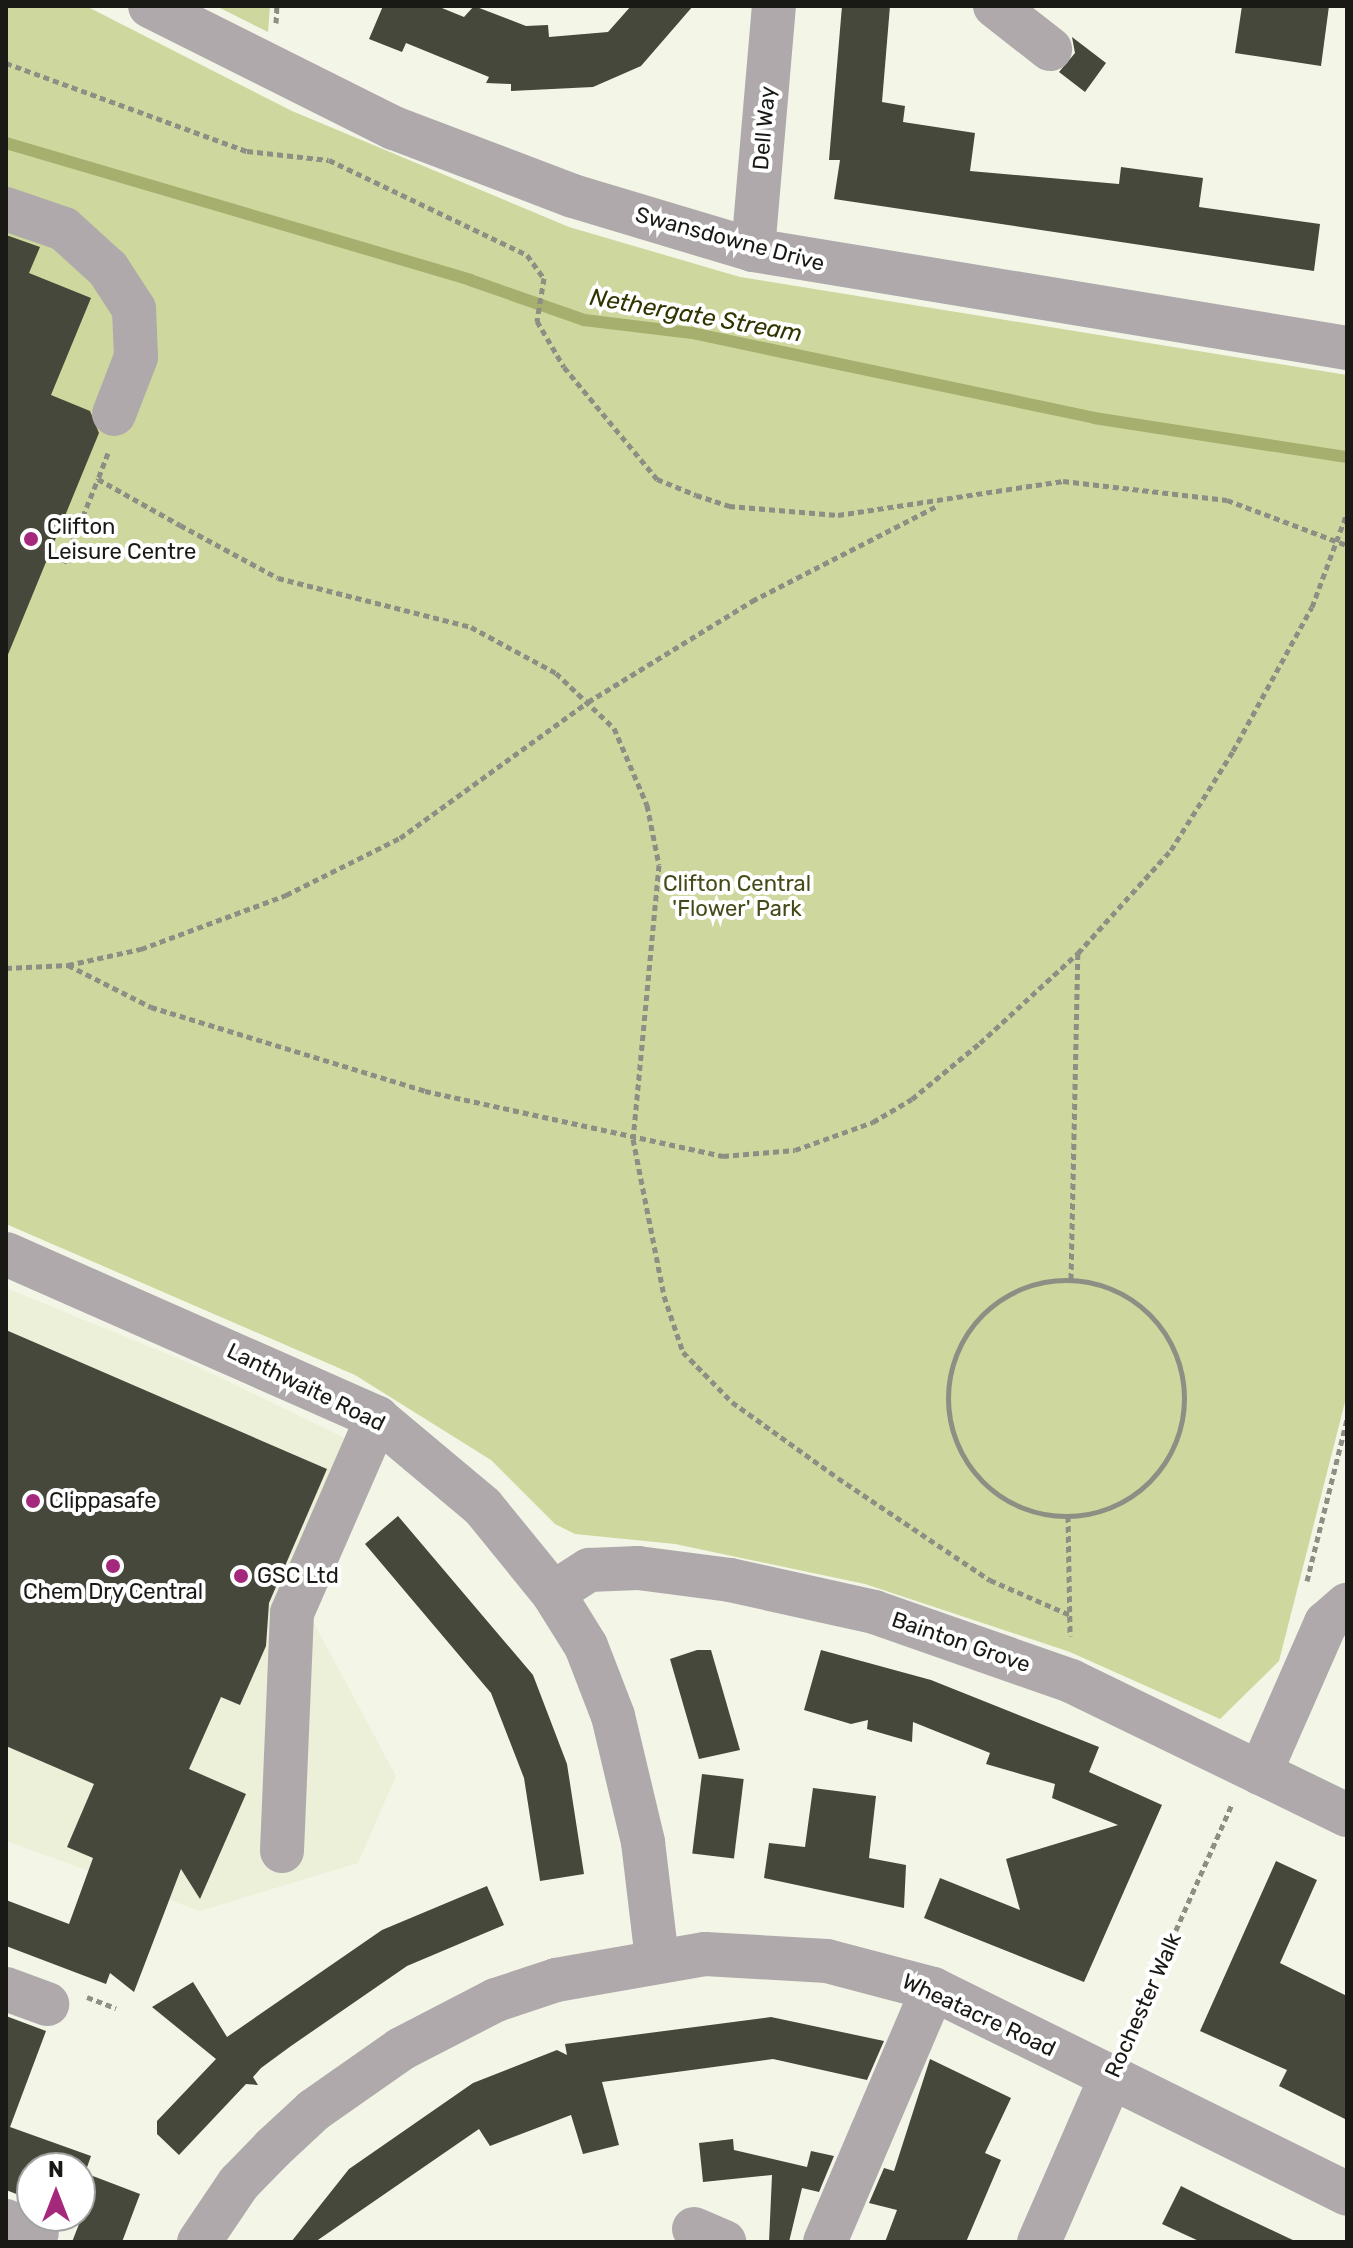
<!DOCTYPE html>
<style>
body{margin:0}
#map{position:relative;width:1353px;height:2248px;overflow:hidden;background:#f3f5e7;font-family:Rubik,sans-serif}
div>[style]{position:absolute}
.built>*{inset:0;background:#ecf0d9}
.green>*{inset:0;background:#ced79d}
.stream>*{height:12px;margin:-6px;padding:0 6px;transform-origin:6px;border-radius:6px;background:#a6af6d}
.building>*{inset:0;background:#46483c;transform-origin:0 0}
.path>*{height:5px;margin-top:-2.5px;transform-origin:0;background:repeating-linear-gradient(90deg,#8d8e84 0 6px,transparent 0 10px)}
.path>.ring{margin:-2.5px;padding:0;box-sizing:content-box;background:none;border:5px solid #8d8e84;border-radius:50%}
.minor>*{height:44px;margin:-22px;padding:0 22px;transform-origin:22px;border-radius:22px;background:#afa9ac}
.dots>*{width:22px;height:22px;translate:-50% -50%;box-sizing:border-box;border:4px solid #fff;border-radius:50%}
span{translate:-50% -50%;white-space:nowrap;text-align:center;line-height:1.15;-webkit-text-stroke:8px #fff;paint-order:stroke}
.street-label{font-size:22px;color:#191a15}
.poi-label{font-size:22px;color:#191a15}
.left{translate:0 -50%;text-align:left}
.park-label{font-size:22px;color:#454a18}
.water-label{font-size:24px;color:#303500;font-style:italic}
.frame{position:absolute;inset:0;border:8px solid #191a15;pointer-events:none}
.north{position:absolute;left:16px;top:2152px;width:80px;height:80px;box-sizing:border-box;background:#fff;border:2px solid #a3a3a1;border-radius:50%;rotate:0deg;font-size:22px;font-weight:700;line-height:32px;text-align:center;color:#191a15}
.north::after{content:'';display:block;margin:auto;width:28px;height:36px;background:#a4287c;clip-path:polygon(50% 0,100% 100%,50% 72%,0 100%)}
</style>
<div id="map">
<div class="built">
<div style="clip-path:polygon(6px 1288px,192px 1364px,343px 1437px,382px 1463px,309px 1614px,396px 1776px,358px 1863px,200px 1911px,6px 1841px)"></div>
</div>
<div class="green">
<div style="clip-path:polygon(6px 6px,86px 6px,292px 111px,569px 227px,740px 277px,1347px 375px,1347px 1394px,1279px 1661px,1220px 1719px,1070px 1652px,865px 1584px,675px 1544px,575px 1534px,555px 1524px,491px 1460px,355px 1375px,6px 1224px)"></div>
<div style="clip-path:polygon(216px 6px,270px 6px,268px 32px)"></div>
</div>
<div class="stream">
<div style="left:6px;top:143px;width:484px;rotate:16.4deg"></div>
<div style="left:470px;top:280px;width:121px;rotate:19.3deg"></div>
<div style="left:584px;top:320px;width:109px;rotate:6.9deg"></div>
<div style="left:692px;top:333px;width:411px;rotate:11.9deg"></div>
<div style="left:1094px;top:418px;width:256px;rotate:8.8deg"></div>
</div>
<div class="building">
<div style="clip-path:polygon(383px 6px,437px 6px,464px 17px,474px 6px,526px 26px,548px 25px,549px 37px,608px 32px,631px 6px,693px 6px,641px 66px,593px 87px,511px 91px,511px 84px,486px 83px,489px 77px,406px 43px,402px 52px,369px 39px)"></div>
<div style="clip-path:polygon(842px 6px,890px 6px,882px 102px,905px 106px,903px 122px,975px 133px,970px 171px,1119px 184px,1121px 167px,1203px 178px,1199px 207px,1320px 224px,1314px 271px,834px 199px,840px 160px,829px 160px)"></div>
<div style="clip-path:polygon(1242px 6px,1329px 6px,1321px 66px,1235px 53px)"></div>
<div style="clip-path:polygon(1072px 37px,1106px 63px,1085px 92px,1059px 72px,1075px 53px)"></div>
<div style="clip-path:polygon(6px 235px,40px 247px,29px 273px,91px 298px,51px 395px,90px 411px,99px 433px,7px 657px)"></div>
<div style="clip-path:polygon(6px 1330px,327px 1469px,269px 1603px,266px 1646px,240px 1705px,221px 1697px,189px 1769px,246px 1794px,200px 1899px,181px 1869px,134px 1992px,110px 1973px,106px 1984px,6px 1946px,6px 1900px,69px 1924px,93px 1858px,67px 1847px,94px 1784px,6px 1746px)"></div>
<div style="clip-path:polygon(398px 1516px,533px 1675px,567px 1764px,584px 1874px,540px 1881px,524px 1778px,491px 1693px,365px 1544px)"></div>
<div style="clip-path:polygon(697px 1650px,711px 1650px,740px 1750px,699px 1759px,670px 1659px)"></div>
<div style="clip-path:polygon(821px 1650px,931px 1680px,1099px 1747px,1089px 1772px,1162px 1805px,1084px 1982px,924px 1918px,940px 1878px,1020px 1910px,1006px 1859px,1118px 1825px,1052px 1798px,1055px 1784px,986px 1764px,990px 1753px,913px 1722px,912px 1742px,867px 1729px,868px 1720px,851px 1724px,804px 1710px)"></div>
<div style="left:702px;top:1774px;width:42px;height:80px;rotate:7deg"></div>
<div style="clip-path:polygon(813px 1788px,876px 1796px,869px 1858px,906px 1865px,904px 1908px,764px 1878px,769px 1843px,805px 1847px)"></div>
<div style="clip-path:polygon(1276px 1861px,1317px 1880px,1280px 1963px,1347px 1996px,1347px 2120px,1279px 2086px,1287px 2070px,1200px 2031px)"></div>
<div style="clip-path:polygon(487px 1886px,504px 1925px,407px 1966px,291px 2046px,261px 2068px,253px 2077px,258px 2085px,246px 2084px,179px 2155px,157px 2134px,157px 2121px,216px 2059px,152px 2007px,193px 1982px,227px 2037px,382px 1930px)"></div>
<div style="clip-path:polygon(6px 2016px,46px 2031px,10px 2127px,91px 2156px,85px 2173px,140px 2194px,122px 2242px,72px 2242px,81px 2219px,73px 2216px,80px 2216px,80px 2168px,32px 2168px,32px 2200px,6px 2190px)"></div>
<div style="clip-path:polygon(771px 2017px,884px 2041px,867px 2080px,773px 2059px,602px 2082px,619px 2145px,583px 2154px,571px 2115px,490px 2146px,479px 2129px,315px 2242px,291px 2242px,349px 2169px,473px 2083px,557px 2050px,567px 2055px,565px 2044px)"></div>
<div style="clip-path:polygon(930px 2059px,1011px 2098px,985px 2153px,1001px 2160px,966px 2242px,885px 2242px,897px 2210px,869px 2203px,884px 2168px,894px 2171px)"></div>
<div style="clip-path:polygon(733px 2139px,734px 2150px,807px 2167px,811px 2151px,834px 2156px,819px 2192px,802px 2188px,789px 2242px,769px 2242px,772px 2175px,703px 2182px,699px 2143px)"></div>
<div style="clip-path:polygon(1181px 2186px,1221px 2206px,1297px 2242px,1201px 2242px,1162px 2224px)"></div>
</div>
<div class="path">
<div style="left:276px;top:23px;width:17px;rotate:-87deg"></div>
<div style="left:6px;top:63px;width:257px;rotate:20.1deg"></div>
<div style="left:247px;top:151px;width:82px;rotate:6.3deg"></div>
<div style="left:329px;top:160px;width:220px;rotate:25.6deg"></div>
<div style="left:527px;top:255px;width:29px;rotate:54deg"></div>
<div style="left:544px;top:278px;width:44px;rotate:99.2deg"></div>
<div style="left:537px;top:321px;width:53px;rotate:59.6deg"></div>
<div style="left:564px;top:367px;width:146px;rotate:50.3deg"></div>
<div style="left:657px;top:479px;width:42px;rotate:22.3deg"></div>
<div style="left:696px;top:495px;width:35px;rotate:18deg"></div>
<div style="left:729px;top:506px;width:109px;rotate:4.7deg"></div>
<div style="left:838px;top:515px;width:228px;rotate:-8.6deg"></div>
<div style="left:1063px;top:481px;width:165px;rotate:6.6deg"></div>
<div style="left:1227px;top:500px;width:128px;rotate:20.6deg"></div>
<div style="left:108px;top:453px;width:28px;rotate:111deg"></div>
<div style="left:98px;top:479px;width:94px;rotate:29.3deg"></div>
<div style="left:180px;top:525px;width:111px;rotate:28.4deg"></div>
<div style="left:278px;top:578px;width:199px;rotate:14.2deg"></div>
<div style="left:471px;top:627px;width:97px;rotate:28.4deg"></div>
<div style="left:556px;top:673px;width:80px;rotate:43.5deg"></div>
<div style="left:614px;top:728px;width:84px;rotate:66.8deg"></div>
<div style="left:647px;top:805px;width:61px;rotate:78.7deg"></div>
<div style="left:659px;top:865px;width:275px;rotate:95.4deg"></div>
<div style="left:633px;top:1139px;width:160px;rotate:78.8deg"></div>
<div style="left:664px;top:1296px;width:59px;rotate:71.3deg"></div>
<div style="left:683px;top:1352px;width:70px;rotate:45.6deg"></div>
<div style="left:732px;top:1402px;width:130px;rotate:35.6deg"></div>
<div style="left:838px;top:1478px;width:183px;rotate:33.9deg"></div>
<div style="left:990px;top:1580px;width:87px;rotate:23.6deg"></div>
<div style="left:64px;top:563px;width:91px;rotate:-68deg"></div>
<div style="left:68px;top:965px;width:93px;rotate:26.8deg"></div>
<div style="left:151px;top:1007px;width:287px;rotate:17deg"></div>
<div style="left:425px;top:1091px;width:305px;rotate:12.3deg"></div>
<div style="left:723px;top:1156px;width:72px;rotate:-4.8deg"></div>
<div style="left:795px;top:1150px;width:83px;rotate:-19.7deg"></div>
<div style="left:873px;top:1122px;width:45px;rotate:-30.5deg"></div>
<div style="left:912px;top:1099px;width:88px;rotate:-39.5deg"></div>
<div style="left:980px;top:1043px;width:133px;rotate:-42.6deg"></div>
<div style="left:6px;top:968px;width:62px;rotate:-2.8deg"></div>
<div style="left:68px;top:965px;width:75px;rotate:-12.4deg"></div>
<div style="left:141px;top:949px;width:155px;rotate:-20.4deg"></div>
<div style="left:286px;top:895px;width:127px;rotate:-26.6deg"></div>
<div style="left:400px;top:838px;width:232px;rotate:-35.9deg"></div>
<div style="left:588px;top:702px;width:193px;rotate:-31.6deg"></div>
<div style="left:752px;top:601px;width:210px;rotate:-27.2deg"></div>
<div style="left:1071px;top:1279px;width:326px;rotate:-88.8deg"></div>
<div style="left:1078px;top:953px;width:139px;rotate:-47.9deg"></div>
<div style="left:1171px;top:850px;width:117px;rotate:-57.9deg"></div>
<div style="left:1233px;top:751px;width:164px;rotate:-61.3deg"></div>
<div style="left:1312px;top:607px;width:100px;rotate:-69.6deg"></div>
<div class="ring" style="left:948px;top:1280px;width:231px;height:231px"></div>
<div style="left:1068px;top:1516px;width:120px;rotate:89deg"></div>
<div style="left:1307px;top:1581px;width:167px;rotate:-76.1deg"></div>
<div style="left:87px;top:1997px;width:31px;rotate:21deg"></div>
<div style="left:1127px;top:2040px;width:258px;rotate:-66deg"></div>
</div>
<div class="minor">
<div style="left:150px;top:6px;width:273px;rotate:26.6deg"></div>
<div style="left:394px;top:128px;width:191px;rotate:20.8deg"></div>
<div style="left:573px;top:196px;width:188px;rotate:16.7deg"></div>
<div style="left:753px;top:250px;width:602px;rotate:9.37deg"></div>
<div style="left:995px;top:6px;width:70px;rotate:38deg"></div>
<div style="left:6px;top:209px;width:61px;rotate:19deg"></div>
<div style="left:64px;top:229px;width:59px;rotate:42.3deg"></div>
<div style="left:108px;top:269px;width:48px;rotate:57deg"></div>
<div style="left:134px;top:309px;width:48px;rotate:87.6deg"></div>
<div style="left:136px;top:357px;width:61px;rotate:111.1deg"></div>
<div style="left:753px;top:250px;width:245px;rotate:-85.1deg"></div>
<div style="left:6px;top:1254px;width:406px;rotate:23.8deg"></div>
<div style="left:377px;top:1418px;width:138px;rotate:40deg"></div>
<div style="left:483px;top:1507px;width:111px;rotate:50.9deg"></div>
<div style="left:553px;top:1593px;width:62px;rotate:58.1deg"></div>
<div style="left:586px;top:1646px;width:75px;rotate:68.9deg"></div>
<div style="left:613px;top:1716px;width:130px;rotate:76.6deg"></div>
<div style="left:643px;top:1842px;width:118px;rotate:83.2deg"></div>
<div style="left:553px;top:1593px;width:43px;rotate:-32.6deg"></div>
<div style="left:589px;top:1570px;width:49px;rotate:-2.3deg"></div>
<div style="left:638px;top:1568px;width:93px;rotate:7.4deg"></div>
<div style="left:730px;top:1580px;width:148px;rotate:12.5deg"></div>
<div style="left:874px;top:1612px;width:209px;rotate:19.3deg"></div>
<div style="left:1071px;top:1681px;width:307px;rotate:25.9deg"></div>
<div style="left:1260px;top:1773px;width:164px;rotate:-66.3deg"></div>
<div style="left:1326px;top:1623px;width:28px;rotate:-41deg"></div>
<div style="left:282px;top:1851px;width:238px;rotate:-87.6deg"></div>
<div style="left:292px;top:1613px;width:213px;rotate:-66.4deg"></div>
<div style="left:6px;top:1989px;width:44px;rotate:20.1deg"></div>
<div style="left:6px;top:2221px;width:33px;rotate:21deg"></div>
<div style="left:694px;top:2229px;width:33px;rotate:23deg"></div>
<div style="left:199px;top:2242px;width:71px;rotate:-55.9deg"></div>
<div style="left:239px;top:2183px;width:49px;rotate:-45.8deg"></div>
<div style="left:273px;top:2148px;width:56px;rotate:-42.8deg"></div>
<div style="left:314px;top:2110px;width:106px;rotate:-35deg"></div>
<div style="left:401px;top:2049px;width:107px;rotate:-27.3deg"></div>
<div style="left:496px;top:2000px;width:63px;rotate:-18.4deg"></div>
<div style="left:556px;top:1980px;width:151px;rotate:-9.9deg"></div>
<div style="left:705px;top:1954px;width:122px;rotate:3.3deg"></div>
<div style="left:827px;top:1961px;width:110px;rotate:14.8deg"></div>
<div style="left:933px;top:1989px;width:462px;rotate:26.3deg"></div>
<div style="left:825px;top:2242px;width:275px;rotate:-66.9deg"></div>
<div style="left:1039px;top:2242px;width:180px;rotate:-66.4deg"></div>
</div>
<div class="dots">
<div style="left:31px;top:539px;background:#a4287c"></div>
<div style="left:33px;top:1501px;background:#a4287c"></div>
<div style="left:113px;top:1566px;background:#a4287c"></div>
<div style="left:241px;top:1576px;background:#a4287c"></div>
</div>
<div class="street-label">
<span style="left:764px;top:128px;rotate:-85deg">Dell Way</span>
<span style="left:730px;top:239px;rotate:15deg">Swansdowne Drive</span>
<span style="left:306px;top:1387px;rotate:26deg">Lanthwaite Road</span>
<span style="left:961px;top:1642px;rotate:19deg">Bainton Grove</span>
<span style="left:1143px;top:2005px;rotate:-66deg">Rochester Walk</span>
<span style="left:979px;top:2015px;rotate:25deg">Wheatacre Road</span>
</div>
<div class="poi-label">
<span class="left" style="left:47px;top:539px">Clifton<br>Leisure Centre</span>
<span class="left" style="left:49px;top:1501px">Clippasafe</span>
<span class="left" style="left:257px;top:1576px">GSC Ltd</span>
<span style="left:113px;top:1592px">Chem Dry Central</span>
</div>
<div class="park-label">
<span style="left:737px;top:896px">Clifton Central<br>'Flower' Park</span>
</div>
<div class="water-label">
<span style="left:696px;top:316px;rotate:10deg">Nethergate Stream</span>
</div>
<div class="frame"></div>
<div class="north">N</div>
</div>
